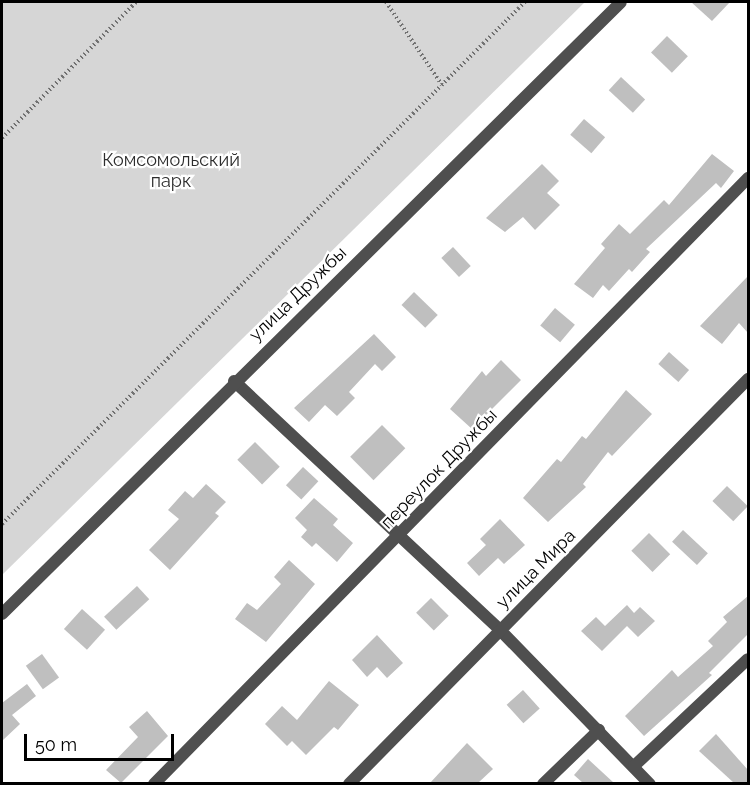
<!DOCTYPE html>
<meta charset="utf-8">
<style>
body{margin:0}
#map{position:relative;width:750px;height:785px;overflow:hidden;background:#fff;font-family:Raleway,sans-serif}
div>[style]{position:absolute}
.green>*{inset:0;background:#d6d6d6}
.building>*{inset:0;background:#bfbfbf;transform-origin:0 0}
.path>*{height:4px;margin-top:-2px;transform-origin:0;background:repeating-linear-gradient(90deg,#717171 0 1.5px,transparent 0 4.5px)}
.street>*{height:12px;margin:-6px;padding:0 6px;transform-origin:6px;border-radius:6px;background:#4f4f4f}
span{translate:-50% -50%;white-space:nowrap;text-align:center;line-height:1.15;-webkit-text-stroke:4.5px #fff;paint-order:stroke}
.park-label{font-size:18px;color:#2d2d2d}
.street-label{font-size:18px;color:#000}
.frame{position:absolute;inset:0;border:3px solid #000;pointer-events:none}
.scale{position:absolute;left:24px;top:734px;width:150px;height:27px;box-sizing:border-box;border:3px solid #000;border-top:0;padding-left:8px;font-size:18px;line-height:21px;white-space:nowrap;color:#000;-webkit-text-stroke:4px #fff;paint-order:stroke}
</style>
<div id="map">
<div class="green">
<div style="clip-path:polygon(2px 2px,585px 2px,2px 575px)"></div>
</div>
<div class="building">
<div style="clip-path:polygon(691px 2px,730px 2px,712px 21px)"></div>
<div style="left:667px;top:36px;width:29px;height:23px;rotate:44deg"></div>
<div style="left:621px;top:77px;width:33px;height:18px;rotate:43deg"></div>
<div style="left:584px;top:119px;width:28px;height:21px;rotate:41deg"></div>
<div style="clip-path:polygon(712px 154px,734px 171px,721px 188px,716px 183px,646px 249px,650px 252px,632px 272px,629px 269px,609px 291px,603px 285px,593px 298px,574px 284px,605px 248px,601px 244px,619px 224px,630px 234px,664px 200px,669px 205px)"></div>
<div style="clip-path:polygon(542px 164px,559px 181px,547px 193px,560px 205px,535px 230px,523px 217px,505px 232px,486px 218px)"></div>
<div style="left:453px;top:247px;width:26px;height:16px;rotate:47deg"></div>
<div style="clip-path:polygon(748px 276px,748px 333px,739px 323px,722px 344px,700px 326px)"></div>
<div style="left:414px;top:292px;width:33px;height:18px;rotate:44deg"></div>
<div style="left:555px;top:308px;width:26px;height:23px;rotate:40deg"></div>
<div style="clip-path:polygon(374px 334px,396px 357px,382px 371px,375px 364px,349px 392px,355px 398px,337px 416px,325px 405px,309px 422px,294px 408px)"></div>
<div style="left:669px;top:352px;width:27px;height:16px;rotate:42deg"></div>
<div style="clip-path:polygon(501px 360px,521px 380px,472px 429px,450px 409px,482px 371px,486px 376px)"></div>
<div style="clip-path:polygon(626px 390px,652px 414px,612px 456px,608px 452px,583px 484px,586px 487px,548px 522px,523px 498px,557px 459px,561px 462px,582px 436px,586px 439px)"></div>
<div style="left:382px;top:425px;width:33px;height:45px;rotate:45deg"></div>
<div style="left:255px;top:442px;width:35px;height:25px;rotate:45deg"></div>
<div style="left:303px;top:467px;width:21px;height:25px;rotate:43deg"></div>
<div style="clip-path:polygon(206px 484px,226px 502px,215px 513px,219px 516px,170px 570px,149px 550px,179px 519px,168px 510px,185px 491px,193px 498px)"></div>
<div style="left:727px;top:486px;width:29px;height:21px;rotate:44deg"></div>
<div style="clip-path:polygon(314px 498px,338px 519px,333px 525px,353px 543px,337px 562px,316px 543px,312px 547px,301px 537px,307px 530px,295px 518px)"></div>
<div style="clip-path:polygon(500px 519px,525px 545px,504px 564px,498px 558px,479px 576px,467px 563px,486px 545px,480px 539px)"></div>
<div style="left:683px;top:530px;width:34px;height:16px;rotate:43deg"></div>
<div style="left:649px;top:533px;width:30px;height:25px;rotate:45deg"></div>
<div style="clip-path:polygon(289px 560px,315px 584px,266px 642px,235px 619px,247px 603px,257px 610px,281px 584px,274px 577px)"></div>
<div style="left:137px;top:586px;width:18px;height:45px;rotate:47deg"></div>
<div style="clip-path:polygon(748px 596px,748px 634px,709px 673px,712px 675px,644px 736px,625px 716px,672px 670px,678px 677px,713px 646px,708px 641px,727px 622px,723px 617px)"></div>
<div style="left:431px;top:598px;width:25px;height:21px;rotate:45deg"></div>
<div style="clip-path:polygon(627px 605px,634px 613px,640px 607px,655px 621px,638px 637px,627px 626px,602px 651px,581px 631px,596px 617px,605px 626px)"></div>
<div style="left:82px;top:609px;width:31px;height:27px;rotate:42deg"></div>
<div style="clip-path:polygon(377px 635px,403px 663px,387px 678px,377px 667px,367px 677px,352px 660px)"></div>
<div style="left:42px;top:654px;width:29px;height:20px;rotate:54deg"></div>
<div style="clip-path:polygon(329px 681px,359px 705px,338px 730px,334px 727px,306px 755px,292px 741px,287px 746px,265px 724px,282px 706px,297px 720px)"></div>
<div style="clip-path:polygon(27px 684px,36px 696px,12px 715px,20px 724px,2px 741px,2px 703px)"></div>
<div style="left:523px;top:690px;width:25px;height:22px;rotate:48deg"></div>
<div style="clip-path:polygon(147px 711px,168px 736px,121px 783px,106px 770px,138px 737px,129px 727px)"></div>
<div style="clip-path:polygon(716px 734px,748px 770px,748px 783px,734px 783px,699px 751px)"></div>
<div style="clip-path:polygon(467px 743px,493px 769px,478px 783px,430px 783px)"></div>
<div style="clip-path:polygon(588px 759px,614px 783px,583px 783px,574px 775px)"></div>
</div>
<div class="path">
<div style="left:386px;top:2px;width:100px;rotate:56deg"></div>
<div style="left:2px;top:138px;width:191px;rotate:-45.4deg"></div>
<div style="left:2px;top:524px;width:739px;rotate:-44.95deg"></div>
</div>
<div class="street">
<div style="left:234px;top:381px;width:364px;rotate:43.1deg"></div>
<div style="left:500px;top:630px;width:215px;rotate:45.8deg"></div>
<div style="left:2px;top:614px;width:870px;rotate:-44.67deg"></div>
<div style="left:634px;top:766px;width:156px;rotate:-43.2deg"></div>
<div style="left:154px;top:784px;width:849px;rotate:-45.57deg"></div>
<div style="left:349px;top:784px;width:569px;rotate:-45.43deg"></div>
<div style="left:543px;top:784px;width:78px;rotate:-44deg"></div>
</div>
<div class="park-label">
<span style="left:171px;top:171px">Комсомольский<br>парк</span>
</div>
<div class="street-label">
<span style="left:298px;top:294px;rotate:-44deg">улица Дружбы</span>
<span style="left:439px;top:469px;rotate:-46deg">переулок Дружбы</span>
<span style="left:536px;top:569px;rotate:-45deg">улица Мира</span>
</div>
<div class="frame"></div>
<div class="scale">50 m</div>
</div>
